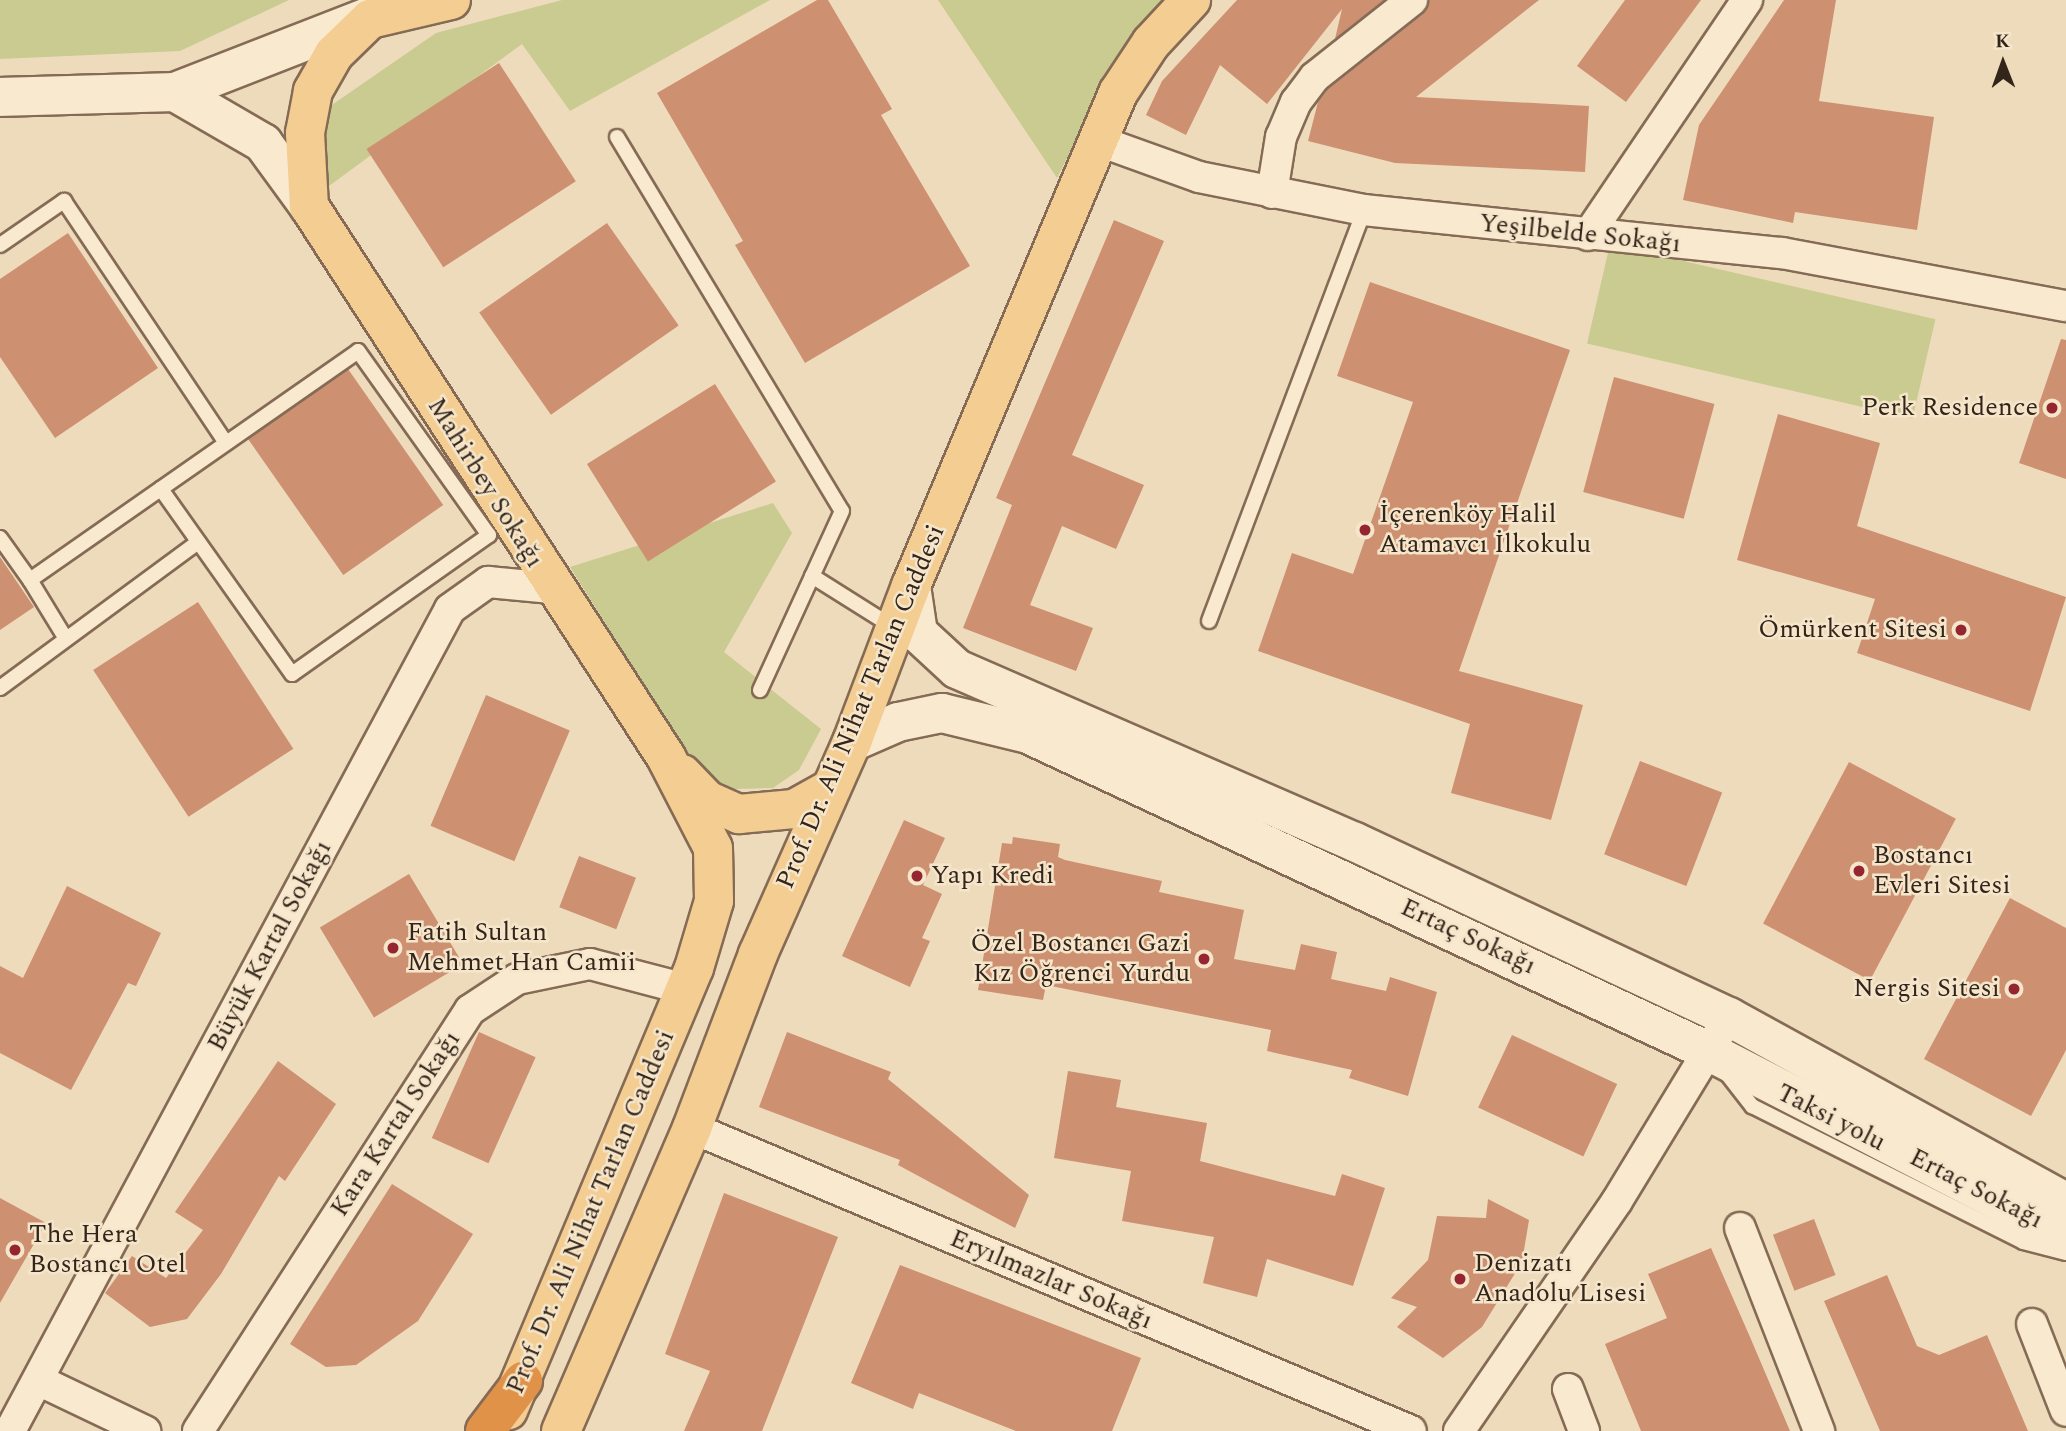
<!DOCTYPE html>
<meta charset="utf-8">
<style>
body{margin:0}
#map{position:relative;width:2066px;height:1431px;overflow:hidden;background:#eedbbc;font-family:Spectral,serif}
div>[style]{position:absolute}
.green>*{inset:0;background:#c9cb90;transform-origin:0 0}
.building>*{inset:0;background:#cd9071;transform-origin:0 0}
.roads{filter:drop-shadow(2px 0 #856b55) drop-shadow(-2px 0 #856b55) drop-shadow(0 2px #856b55) drop-shadow(0 -2px #856b55)}
.lane>*{height:14px;margin:-7px;padding:0 7px;transform-origin:7px;border-radius:7px;background:#f9e9cf}
.street>*{height:30px;margin:-15px;padding:0 15px;transform-origin:15px;border-radius:15px;background:#f9e9cf}
.secondary>*{height:38px;margin:-19px;padding:0 19px;transform-origin:19px;border-radius:19px;background:#f9e9cf}
.primary>*{height:38px;margin:-19px;padding:0 19px;transform-origin:19px;border-radius:19px;background:#f3cd91}
.highway>*{height:38px;margin:-19px;padding:0 19px;transform-origin:19px;border-radius:19px;background:#e19249}
.dots>*{width:19px;height:19px;translate:-50% -50%;box-sizing:border-box;border:4px solid #f5e6cb;border-radius:50%}
span{translate:-50% -50%;white-space:nowrap;text-align:center;line-height:1.15;-webkit-text-stroke:5px #f5e6cb;paint-order:stroke}
.street-label{font-size:26px;color:#34251b}
.poi-label{font-size:26px;color:#34251b}
.right{translate:-100% -50%;text-align:right}
.left{translate:0 -50%;text-align:left}
.north{position:absolute;left:1968px;top:28px;width:70px;height:70px;-webkit-text-stroke:5px #f5e6cb;paint-order:stroke;rotate:359deg;font-size:19px;font-weight:700;line-height:28px;text-align:center;color:#34251b}
.north::after{content:'';display:block;margin:auto;width:24px;height:32px;background:#34251b;clip-path:polygon(50% 0,100% 100%,50% 72%,0 100%)}
</style>
<div id="map">
<div class="green">
<div style="clip-path:polygon(0 0,289px 0,180px 51px,0 59px)"></div>
<div style="clip-path:polygon(562px 0,770px 0,570px 111px,522px 44px,325px 189px,318px 147px,326px 109px,436px 33px)"></div>
<div style="clip-path:polygon(938px 0,1170px 0,1114px 65px,1057px 178px)"></div>
<div style="left:1610px;top:244px;width:334px;height:102px;rotate:13deg"></div>
<div style="clip-path:polygon(773px 503px,792px 533px,724px 652px,821px 729px,799px 770px,773px 788px,734px 789px,698px 771px,570px 567px)"></div>
</div>
<div class="building">
<div style="clip-path:polygon(817px 0,828px 0,892px 109px,881px 115px,970px 266px,805px 363px,735px 245px,743px 241px,657px 93px)"></div>
<div style="clip-path:polygon(1237px 0,1384px 0,1335px 39px,1342px 9px,1267px 104px,1220px 65px,1186px 135px,1146px 115px,1162px 81px)"></div>
<div style="clip-path:polygon(1429px 0,1539px 0,1416px 97px,1589px 106px,1585px 172px,1395px 163px,1308px 141px,1318px 102px,1328px 89px,1423px 14px)"></div>
<div style="clip-path:polygon(1625px 0,1701px 0,1626px 102px,1577px 66px)"></div>
<div style="clip-path:polygon(1784px 0,1836px 0,1819px 101px,1934px 117px,1917px 230px,1795px 212px,1793px 223px,1683px 200px,1699px 125px)"></div>
<div style="left:499px;top:63px;width:141px;height:158px;rotate:57deg"></div>
<div style="clip-path:polygon(1114px 220px,1164px 241px,1072px 455px,1144px 485px,1116px 549px,1062px 526px,1030px 605px,1093px 628px,1076px 671px,963px 628px,1012px 505px,996px 498px)"></div>
<div style="left:607px;top:223px;width:125px;height:156px;rotate:55deg"></div>
<div style="clip-path:polygon(68px 233px,158px 368px,55px 438px,0 357px,0 279px)"></div>
<div style="clip-path:polygon(1370px 282px,1570px 350px,1459px 671px,1583px 705px,1551px 820px,1451px 793px,1470px 724px,1258px 651px,1292px 553px,1353px 574px,1413px 402px,1337px 376px)"></div>
<div style="clip-path:polygon(2061px 339px,2066px 340px,2066px 479px,2019px 463px)"></div>
<div style="left:348px;top:369px;width:166px;height:122px;rotate:55deg"></div>
<div style="left:1614px;top:377px;width:104px;height:119px;rotate:15deg"></div>
<div style="left:715px;top:384px;width:115px;height:151px;rotate:58deg"></div>
<div style="clip-path:polygon(1778px 414px,1880px 443px,1857px 526px,2066px 597px,2030px 711px,1857px 653px,1875px 599px,1737px 560px)"></div>
<div style="clip-path:polygon(0 557px,34px 607px,0 630px)"></div>
<div style="left:198px;top:602px;width:175px;height:125px;rotate:57deg"></div>
<div style="left:486px;top:695px;width:91px;height:142px;rotate:23deg"></div>
<div style="left:1640px;top:761px;width:88px;height:100px;rotate:21deg"></div>
<div style="left:1849px;top:762px;width:121px;height:183px;rotate:28deg"></div>
<div style="clip-path:polygon(904px 820px,945px 838px,923px 885px,942px 894px,922px 938px,930px 941px,910px 987px,842px 956px)"></div>
<div style="clip-path:polygon(1013px 837px,1060px 844px,1058px 857px,1065px 860px,1162px 881px,1159px 892px,1244px 910px,1234px 959px,1295px 970px,1301px 944px,1337px 952px,1331px 979px,1386px 991px,1390px 977px,1437px 992px,1408px 1096px,1349px 1078px,1352px 1070px,1267px 1051px,1271px 1030px,1046px 985px,1043px 1000px,978px 990px,1002px 843px,1012px 844px)"></div>
<div style="left:579px;top:856px;width:61px;height:55px;rotate:21deg"></div>
<div style="left:409px;top:874px;width:105px;height:104px;rotate:59deg"></div>
<div style="clip-path:polygon(67px 886px,161px 933px,136px 986px,128px 983px,71px 1090px,0 1053px,0 966px,23px 978px)"></div>
<div style="clip-path:polygon(2010px 898px,2066px 928px,2066px 1050px,2031px 1116px,1924px 1059px)"></div>
<div style="left:479px;top:1032px;width:62px;height:116px;rotate:24deg"></div>
<div style="clip-path:polygon(787px 1032px,891px 1072px,888px 1079px,1029px 1195px,1015px 1228px,898px 1165px,900px 1160px,759px 1107px)"></div>
<div style="left:1512px;top:1035px;width:116px;height:80px;rotate:25deg"></div>
<div style="clip-path:polygon(278px 1061px,336px 1104px,285px 1181px,279px 1176px,221px 1274px,187px 1319px,150px 1327px,105px 1293px,132px 1256px,166px 1278px,203px 1230px,175px 1212px)"></div>
<div style="clip-path:polygon(1068px 1071px,1121px 1080px,1116px 1107px,1207px 1123px,1200px 1161px,1335px 1196px,1342px 1174px,1385px 1188px,1353px 1286px,1267px 1259px,1257px 1297px,1203px 1283px,1214px 1237px,1122px 1221px,1131px 1171px,1054px 1158px)"></div>
<div style="clip-path:polygon(392px 1184px,473px 1234px,418px 1321px,356px 1365px,326px 1367px,290px 1344px)"></div>
<div style="clip-path:polygon(724px 1193px,838px 1237px,762px 1431px,684px 1431px,710px 1371px,665px 1354px)"></div>
<div style="clip-path:polygon(0 1198px,46px 1223px,0 1303px)"></div>
<div style="clip-path:polygon(1488px 1199px,1529px 1220px,1522px 1262px,1482px 1327px,1443px 1358px,1397px 1327px,1417px 1307px,1391px 1298px,1428px 1260px,1437px 1216px,1486px 1218px)"></div>
<div style="left:1814px;top:1219px;width:60px;height:44px;rotate:69deg"></div>
<div style="clip-path:polygon(1711px 1248px,1750px 1337px,1790px 1431px,1641px 1431px,1605px 1344px,1667px 1318px,1648px 1274px)"></div>
<div style="clip-path:polygon(900px 1265px,1141px 1358px,1112px 1431px,1016px 1431px,919px 1393px,913px 1409px,851px 1383px)"></div>
<div style="clip-path:polygon(1887px 1275px,1917px 1346px,1939px 1355px,1987px 1335px,2028px 1431px,1880px 1431px,1824px 1301px)"></div>
</div>
<div class="roads">
<div class="lane">
<div style="left:617px;top:137px;width:436px;rotate:59deg"></div>
<div style="left:842px;top:511px;width:197px;rotate:114.6deg"></div>
<div style="left:0;top:245px;width:78px;rotate:-34.5deg"></div>
<div style="left:64px;top:201px;width:291px;rotate:56.2deg"></div>
<div style="left:0;top:538px;width:52px;rotate:54.5deg"></div>
<div style="left:30px;top:580px;width:400px;rotate:-34.9deg"></div>
<div style="left:358px;top:351px;width:226px;rotate:54.6deg"></div>
<div style="left:489px;top:535px;width:241px;rotate:144.8deg"></div>
<div style="left:292px;top:674px;width:227px;rotate:-125.3deg"></div>
<div style="left:812px;top:576px;width:96px;rotate:32.2deg"></div>
<div style="left:30px;top:580px;width:69px;rotate:58.6deg"></div>
<div style="left:1209px;top:621px;width:439px;rotate:-69.3deg"></div>
<div style="left:0;top:688px;width:246px;rotate:-36.4deg"></div>
<div style="left:1727px;top:1074px;width:41px;rotate:52deg"></div>
<div style="left:1752px;top:1106px;width:303px;rotate:26.6deg"></div>
<div style="left:2023px;top:1242px;width:44px;rotate:14.3deg"></div>
</div>
<div class="street">
<div style="left:1099px;top:141px;width:106px;rotate:19.8deg"></div>
<div style="left:1199px;top:177px;width:168px;rotate:11.3deg"></div>
<div style="left:1364px;top:210px;width:420px;rotate:5.9deg"></div>
<div style="left:1782px;top:253px;width:289px;rotate:10.6deg"></div>
<div style="left:1272px;top:193px;width:57px;rotate:-80.9deg"></div>
<div style="left:1281px;top:137px;width:38px;rotate:-67deg"></div>
<div style="left:1296px;top:102px;width:31px;rotate:-53deg"></div>
<div style="left:1315px;top:77px;width:124px;rotate:-38.4deg"></div>
<div style="left:1588px;top:235px;width:284px;rotate:-55.9deg"></div>
<div style="left:692px;top:1128px;width:780px;rotate:22.85deg"></div>
<div style="left:1740px;top:1228px;width:218px;rotate:68.7deg"></div>
<div style="left:2032px;top:1324px;width:93px;rotate:68.7deg"></div>
<div style="left:38px;top:1380px;width:119px;rotate:25.5deg"></div>
<div style="left:1568px;top:1389px;width:45px;rotate:69.1deg"></div>
<div style="left:10px;top:1431px;width:932px;rotate:-61.84deg"></div>
<div style="left:450px;top:609px;width:47px;rotate:-35.4deg"></div>
<div style="left:488px;top:582px;width:64px;rotate:5.4deg"></div>
<div style="left:198px;top:1431px;width:501px;rotate:-57.13deg"></div>
<div style="left:470px;top:1010px;width:56px;rotate:-33.4deg"></div>
<div style="left:517px;top:979px;width:75px;rotate:-11.6deg"></div>
<div style="left:590px;top:964px;width:98px;rotate:14.7deg"></div>
<div style="left:1459px;top:1431px;width:279px;rotate:-55.5deg"></div>
<div style="left:1617px;top:1201px;width:197px;rotate:-58.7deg"></div>
</div>
<div class="secondary">
<div style="left:175px;top:92px;width:102px;rotate:30.1deg"></div>
<div style="left:263px;top:143px;width:78px;rotate:53.9deg"></div>
<div style="left:0;top:97px;width:175px;rotate:-1.6deg"></div>
<div style="left:175px;top:92px;width:209px;rotate:-21.3deg"></div>
<div style="left:911px;top:586px;width:48px;rotate:81.5deg"></div>
<div style="left:918px;top:633px;width:53px;rotate:42.7deg"></div>
<div style="left:957px;top:669px;width:434px;rotate:23.5deg"></div>
<div style="left:1355px;top:842px;width:413px;rotate:25.1deg"></div>
<div style="left:1729px;top:1017px;width:384px;rotate:28.8deg"></div>
<div style="left:852px;top:742px;width:50px;rotate:-23.5deg"></div>
<div style="left:898px;top:722px;width:45px;rotate:-11.6deg"></div>
<div style="left:942px;top:713px;width:89px;rotate:13.7deg"></div>
<div style="left:1028px;top:734px;width:750px;rotate:24.99deg"></div>
<div style="left:1708px;top:1051px;width:403px;rotate:27.3deg"></div>
</div>
<div class="primary">
<div style="left:451px;top:0;width:83px;rotate:166.8deg"></div>
<div style="left:370px;top:19px;width:50px;rotate:135.8deg"></div>
<div style="left:334px;top:54px;width:43px;rotate:119.6deg"></div>
<div style="left:313px;top:91px;width:43px;rotate:100.8deg"></div>
<div style="left:305px;top:133px;width:73px;rotate:86.9deg"></div>
<div style="left:309px;top:206px;width:657px;rotate:57.06deg"></div>
<div style="left:666px;top:757px;width:102px;rotate:62.7deg"></div>
<div style="left:713px;top:848px;width:53px;rotate:88.9deg"></div>
<div style="left:714px;top:901px;width:70px;rotate:106.6deg"></div>
<div style="left:694px;top:968px;width:480px;rotate:112.8deg"></div>
<div style="left:682px;top:774px;width:36px;rotate:46deg"></div>
<div style="left:707px;top:800px;width:35px;rotate:24deg"></div>
<div style="left:739px;top:814px;width:55px;rotate:-5.2deg"></div>
<div style="left:794px;top:809px;width:39px;rotate:-29deg"></div>
<div style="left:561px;top:1431px;width:330px;rotate:-66.6deg"></div>
<div style="left:692px;top:1128px;width:186px;rotate:-69.2deg"></div>
<div style="left:758px;top:954px;width:232px;rotate:-66.1deg"></div>
<div style="left:852px;top:742px;width:167px;rotate:-69.3deg"></div>
<div style="left:911px;top:586px;width:535px;rotate:-67.22deg"></div>
<div style="left:1118px;top:93px;width:60px;rotate:-56.6deg"></div>
<div style="left:1151px;top:43px;width:59px;rotate:-47.1deg"></div>
</div>
<div class="highway">
<div style="left:485px;top:1431px;width:63px;rotate:-52.8deg"></div>
</div>
</div>
<div class="dots">
<div style="left:2052px;top:408px;background:#95252f"></div>
<div style="left:1365px;top:530px;background:#95252f"></div>
<div style="left:1961px;top:630px;background:#95252f"></div>
<div style="left:1859px;top:871px;background:#95252f"></div>
<div style="left:917px;top:876px;background:#95252f"></div>
<div style="left:393px;top:948px;background:#95252f"></div>
<div style="left:1204px;top:959px;background:#95252f"></div>
<div style="left:2014px;top:989px;background:#95252f"></div>
<div style="left:15px;top:1250px;background:#95252f"></div>
<div style="left:1460px;top:1279px;background:#95252f"></div>
</div>
<div class="street-label">
<span style="left:1580px;top:234px;rotate:6deg">Yeşilbelde Sokağı</span>
<span style="left:485px;top:483px;rotate:58deg">Mahirbey Sokağı</span>
<span style="left:861px;top:707px;rotate:-67deg">Prof. Dr. Ali Nihat Tarlan Caddesi</span>
<span style="left:1468px;top:937px;rotate:25deg">Ertaç Sokağı</span>
<span style="left:270px;top:946px;rotate:-62deg">Büyük Kartal Sokağı</span>
<span style="left:1831px;top:1118px;rotate:27deg">Taksi yolu</span>
<span style="left:396px;top:1124px;rotate:-57deg">Kara Kartal Sokağı</span>
<span style="left:1976px;top:1189px;rotate:27deg">Ertaç Sokağı</span>
<span style="left:591px;top:1212px;rotate:-67deg">Prof. Dr. Ali Nihat Tarlan Caddesi</span>
<span style="left:1051px;top:1280px;rotate:23deg">Eryılmazlar Sokağı</span>
</div>
<div class="poi-label">
<span class="right" style="left:2038px;top:408px">Perk Residence</span>
<span class="left" style="left:1379px;top:530px">İçerenköy Halil<br>Atamavcı İlkokulu</span>
<span class="right" style="left:1947px;top:630px">Ömürkent Sitesi</span>
<span class="left" style="left:1873px;top:871px">Bostancı<br>Evleri Sitesi</span>
<span class="left" style="left:931px;top:876px">Yapı Kredi</span>
<span class="left" style="left:407px;top:948px">Fatih Sultan<br>Mehmet Han Camii</span>
<span class="right" style="left:1190px;top:959px">Özel Bostancı Gazi<br>Kız Öğrenci Yurdu</span>
<span class="right" style="left:2000px;top:989px">Nergis Sitesi</span>
<span class="left" style="left:29px;top:1250px">The Hera<br>Bostancı Otel</span>
<span class="left" style="left:1474px;top:1279px">Denizatı<br>Anadolu Lisesi</span>
</div>
<div class="north">K</div>
</div>
